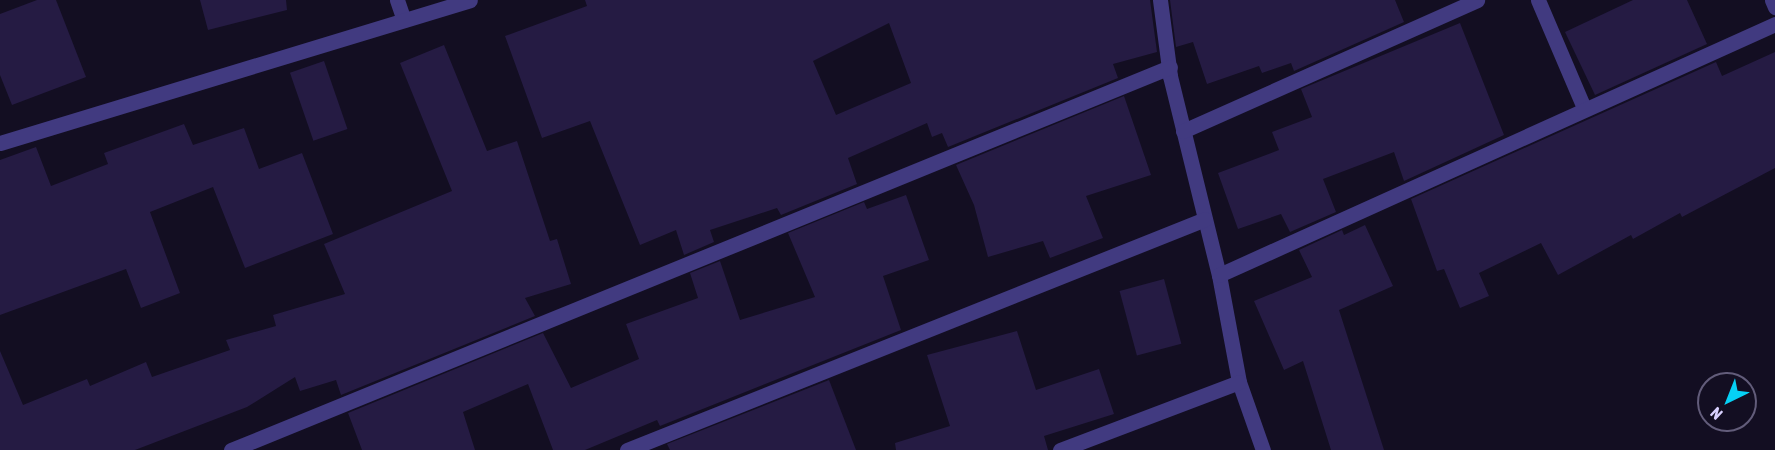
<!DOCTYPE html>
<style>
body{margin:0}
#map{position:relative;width:1775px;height:450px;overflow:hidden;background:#130e22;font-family:"Asap Condensed",sans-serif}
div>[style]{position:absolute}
.building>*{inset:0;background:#251b43;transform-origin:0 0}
.minor>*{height:15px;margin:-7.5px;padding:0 7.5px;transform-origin:7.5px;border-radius:7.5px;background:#413a80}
span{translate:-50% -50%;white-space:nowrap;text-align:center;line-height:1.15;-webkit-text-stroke:4.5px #130e22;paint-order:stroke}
.north{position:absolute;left:1697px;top:372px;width:60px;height:60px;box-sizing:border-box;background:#130e22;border:2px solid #625c7a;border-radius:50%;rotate:223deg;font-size:16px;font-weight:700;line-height:24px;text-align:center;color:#d8d0fe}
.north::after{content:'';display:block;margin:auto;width:21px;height:27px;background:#06d0f5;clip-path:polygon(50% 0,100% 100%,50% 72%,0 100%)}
</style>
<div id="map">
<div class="building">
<div style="clip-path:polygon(37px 0,56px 0,86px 77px,12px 105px,0 75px,0 14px)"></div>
<div style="clip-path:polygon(200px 0,286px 0,287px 10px,208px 30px)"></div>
<div style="clip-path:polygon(evenodd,585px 0,1150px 0,1157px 52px,1113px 64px,1118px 78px,948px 147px,942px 133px,932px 137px,927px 123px,848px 158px,857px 184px,781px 215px,777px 208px,710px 230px,714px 242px,684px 255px,676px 230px,640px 245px,590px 121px,542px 138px,505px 36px,587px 6px,585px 0,889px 23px,911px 83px,836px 115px,813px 61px,889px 23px)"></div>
<div style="clip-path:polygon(1170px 0,1395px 0,1404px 22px,1294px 71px,1291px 63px,1262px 73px,1259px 66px,1207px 84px,1193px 42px,1176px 47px)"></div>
<div style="clip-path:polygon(1633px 0,1687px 0,1707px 44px,1595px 95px,1565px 32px)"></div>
<div style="clip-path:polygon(1460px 23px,1504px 135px,1404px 181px,1394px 152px,1323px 179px,1336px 212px,1290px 232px,1281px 214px,1238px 229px,1218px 173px,1279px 150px,1272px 132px,1312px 117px,1301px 89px)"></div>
<div style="clip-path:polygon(444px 45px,487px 151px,517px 141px,550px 241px,557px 239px,571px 284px,525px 298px,535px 316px,341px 395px,336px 380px,300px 391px,295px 377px,247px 407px,135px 450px,0 450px,0 351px,23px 405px,87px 379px,90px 386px,146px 362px,152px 377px,230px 350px,226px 340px,276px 326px,273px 315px,345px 294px,324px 244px,452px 191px,400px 63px)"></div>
<div style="clip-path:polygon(1775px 52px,1775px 168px,1682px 217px,1680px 213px,1633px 239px,1631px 235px,1558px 275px,1541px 243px,1479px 273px,1489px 296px,1460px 308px,1444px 269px,1437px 271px,1411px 199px,1716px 62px,1722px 76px)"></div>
<div style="left:324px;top:61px;width:72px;height:36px;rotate:71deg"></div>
<div style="clip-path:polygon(1124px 96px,1151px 175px,1086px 196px,1103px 238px,1050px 258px,1043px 241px,988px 257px,974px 205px,956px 165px)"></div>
<div style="clip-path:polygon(184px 124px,193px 145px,244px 128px,259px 169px,302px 153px,333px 234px,245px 268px,213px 187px,150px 212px,180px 293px,141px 308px,126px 269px,0 315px,0 160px,36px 147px,51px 186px,108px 164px,104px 153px)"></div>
<div style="clip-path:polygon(906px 195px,929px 260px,883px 276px,901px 330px,660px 426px,657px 420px,585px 450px,553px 450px,528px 384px,463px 412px,475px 450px,362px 450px,348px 413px,543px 333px,571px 388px,639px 359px,626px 324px,698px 298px,690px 273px,720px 261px,740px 320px,815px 297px,788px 233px,864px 202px,867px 209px)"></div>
<div style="clip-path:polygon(1365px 225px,1393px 286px,1339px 310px,1384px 450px,1331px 450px,1303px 361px,1284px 370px,1254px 301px,1312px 277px,1299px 250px,1342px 230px,1344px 235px)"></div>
<div style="left:1164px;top:279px;width:67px;height:46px;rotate:75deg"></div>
<div style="clip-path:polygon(1017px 331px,1036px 390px,1099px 369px,1114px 414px,1044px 436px,1048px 450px,896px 450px,895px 443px,950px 426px,927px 355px)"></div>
<div style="clip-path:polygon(829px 380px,856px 450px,670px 450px,667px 444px)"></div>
</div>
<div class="minor">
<div style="left:397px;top:0;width:21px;rotate:71deg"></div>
<div style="left:1160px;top:0;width:77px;rotate:82.5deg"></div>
<div style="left:1170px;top:76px;width:205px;rotate:76.2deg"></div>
<div style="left:1219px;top:275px;width:109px;rotate:79.4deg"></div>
<div style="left:1239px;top:382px;width:72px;rotate:70.6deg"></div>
<div style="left:1538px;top:0;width:117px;rotate:66.9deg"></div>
<div style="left:1772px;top:0;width:8px;rotate:67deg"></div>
<div style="left:1183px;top:131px;width:322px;rotate:-24deg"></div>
<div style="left:0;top:143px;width:491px;rotate:-16.9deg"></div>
<div style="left:1219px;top:275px;width:610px;rotate:-24.3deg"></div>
<div style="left:231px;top:450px;width:1014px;rotate:-22.19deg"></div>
<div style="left:627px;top:450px;width:622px;rotate:-21.78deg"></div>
<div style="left:1060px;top:450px;width:191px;rotate:-20.8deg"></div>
</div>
<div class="north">N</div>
</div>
